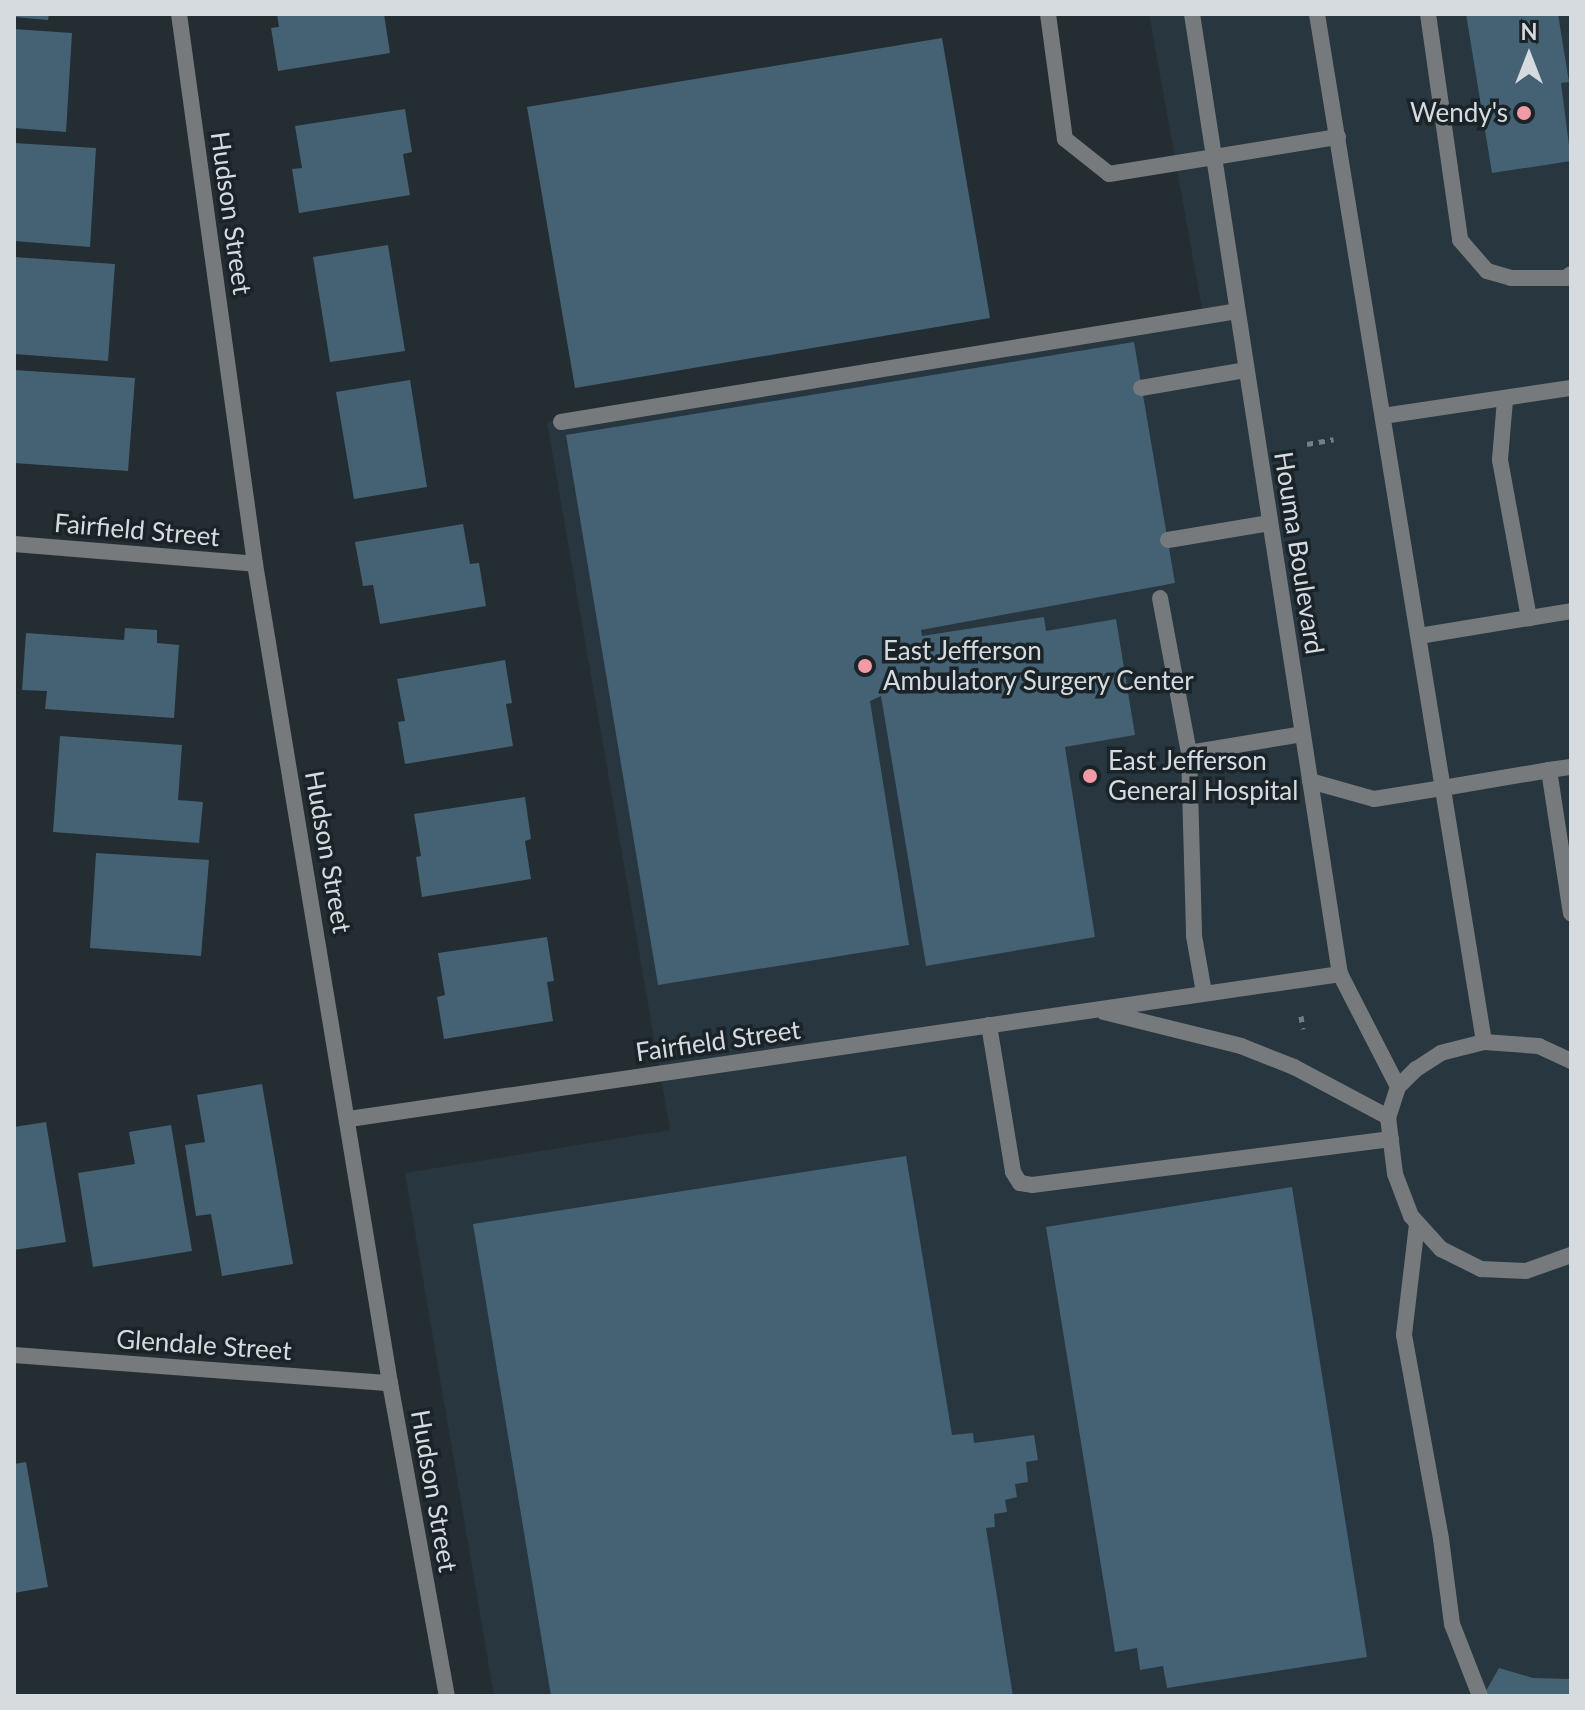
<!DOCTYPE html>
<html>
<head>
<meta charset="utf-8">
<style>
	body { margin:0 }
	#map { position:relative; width:1585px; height:1710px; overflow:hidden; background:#242d32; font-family:Lato,sans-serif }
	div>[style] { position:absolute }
	.built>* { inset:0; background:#27363f }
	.building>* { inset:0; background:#446273 }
	.path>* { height:5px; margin-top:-2.5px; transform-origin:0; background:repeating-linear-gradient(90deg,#777e82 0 6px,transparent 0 12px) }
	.lane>* { height:16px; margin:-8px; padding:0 8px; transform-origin:8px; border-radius:8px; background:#767a7d }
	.street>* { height:16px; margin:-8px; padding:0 8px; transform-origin:8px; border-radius:8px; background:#767a7d }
	.dots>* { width:22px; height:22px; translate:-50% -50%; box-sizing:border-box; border:4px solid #1a2328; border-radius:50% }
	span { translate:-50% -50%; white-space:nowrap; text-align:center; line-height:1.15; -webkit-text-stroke:7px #1a2328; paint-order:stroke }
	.poi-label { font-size:26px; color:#d5dbde }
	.right { translate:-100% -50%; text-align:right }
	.left { translate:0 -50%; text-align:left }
	.street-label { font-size:26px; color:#d5dbde }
	.frame { position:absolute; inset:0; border:16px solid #d5dbde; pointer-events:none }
	.north { position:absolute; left:1489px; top:16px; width:80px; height:80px; -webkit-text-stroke:6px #1a2328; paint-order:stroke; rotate:0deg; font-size:22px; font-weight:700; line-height:32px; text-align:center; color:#d5dbde }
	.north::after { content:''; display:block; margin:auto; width:28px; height:36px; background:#d5dbde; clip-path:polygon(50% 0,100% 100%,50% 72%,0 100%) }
</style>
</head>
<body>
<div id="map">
	<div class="built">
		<div style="clip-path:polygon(1149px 14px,1571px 14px,1571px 1696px,494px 1696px,405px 1173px,670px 1130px,547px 422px,1203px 314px)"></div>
	</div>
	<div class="building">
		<div style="clip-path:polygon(14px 14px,49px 14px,48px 20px,14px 17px)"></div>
		<div style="clip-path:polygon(277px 14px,384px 14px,390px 53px,278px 71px,271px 28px,279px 27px)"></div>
		<div style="clip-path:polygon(1466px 14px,1558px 14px,1569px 82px,1561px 83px,1571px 161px,1492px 173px)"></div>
		<div style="clip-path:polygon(14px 29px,72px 33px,66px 132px,14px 128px)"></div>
		<div style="clip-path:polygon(942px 38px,990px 318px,575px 388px,527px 107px)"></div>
		<div style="clip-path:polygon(405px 109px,412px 152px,403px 154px,410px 195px,299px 213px,292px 169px,302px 168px,295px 126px)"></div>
		<div style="clip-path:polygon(14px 143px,96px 148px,90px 247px,14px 241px)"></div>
		<div style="clip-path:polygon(388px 245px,405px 351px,330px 362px,313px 257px)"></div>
		<div style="clip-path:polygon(14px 257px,115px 264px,108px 361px,14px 354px)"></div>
		<div style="clip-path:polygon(1134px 342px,1175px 583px,921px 630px,922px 636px,1044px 617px,1046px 631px,1116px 619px,1135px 735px,1065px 747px,1095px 937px,926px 966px,881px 696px,870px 701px,909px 945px,658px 985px,566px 435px)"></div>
		<div style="clip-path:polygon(14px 370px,135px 378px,128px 471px,14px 463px)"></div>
		<div style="clip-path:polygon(410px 380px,427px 487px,354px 499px,336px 392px)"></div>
		<div style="clip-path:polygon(463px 524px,470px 564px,479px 563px,486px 606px,380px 624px,373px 585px,363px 586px,355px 542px)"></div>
		<div style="clip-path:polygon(125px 628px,157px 630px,157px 643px,179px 645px,174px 718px,45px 709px,47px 691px,22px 690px,26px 633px,124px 640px)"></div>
		<div style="clip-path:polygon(505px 660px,512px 703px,506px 704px,513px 746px,405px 764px,398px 722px,405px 721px,397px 679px)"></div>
		<div style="clip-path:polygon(60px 736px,182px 745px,178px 800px,203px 802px,199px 843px,53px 832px)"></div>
		<div style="clip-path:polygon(525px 797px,531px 839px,525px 841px,531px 879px,422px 897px,416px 857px,421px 856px,414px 814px)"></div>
		<div style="clip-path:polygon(96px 853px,209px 860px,201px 956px,90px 948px)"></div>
		<div style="clip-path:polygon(547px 937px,554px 981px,547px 982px,553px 1021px,444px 1039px,437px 997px,445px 995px,438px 953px)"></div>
		<div style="clip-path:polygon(262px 1084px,293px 1264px,222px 1276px,211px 1214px,196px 1216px,185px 1145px,205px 1142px,197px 1095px)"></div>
		<div style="clip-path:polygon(46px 1122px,66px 1242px,14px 1250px,14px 1127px)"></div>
		<div style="clip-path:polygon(171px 1125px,192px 1251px,93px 1267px,78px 1173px,135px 1164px,129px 1132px)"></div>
		<div style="clip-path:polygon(906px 1156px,952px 1435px,973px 1433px,974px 1443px,1034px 1435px,1038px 1460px,1026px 1462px,1028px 1482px,1015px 1484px,1017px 1497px,1005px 1500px,1007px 1512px,994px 1514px,995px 1527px,986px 1528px,1013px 1696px,551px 1696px,473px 1224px)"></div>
		<div style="clip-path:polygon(1292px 1187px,1367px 1657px,1167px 1688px,1163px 1666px,1140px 1670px,1137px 1648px,1115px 1652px,1046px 1227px)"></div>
		<div style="clip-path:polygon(26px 1462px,48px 1587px,14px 1593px,14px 1464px)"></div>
		<div style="clip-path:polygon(1499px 1668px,1533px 1678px,1571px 1679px,1571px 1696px,1483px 1696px)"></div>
	</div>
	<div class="path">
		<div style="left:1307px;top:444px;width:27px;rotate:-10deg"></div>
		<div style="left:1301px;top:1016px;width:13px;rotate:81deg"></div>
	</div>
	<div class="lane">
		<div style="left:1048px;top:14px;width:126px;rotate:82.3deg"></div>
		<div style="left:1065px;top:139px;width:56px;rotate:38.5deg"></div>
		<div style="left:1109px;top:174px;width:232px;rotate:-9.2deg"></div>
		<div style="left:1428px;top:14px;width:228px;rotate:81.9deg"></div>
		<div style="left:1460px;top:240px;width:41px;rotate:48.9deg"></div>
		<div style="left:1487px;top:271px;width:25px;rotate:16deg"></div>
		<div style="left:1511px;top:278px;width:55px"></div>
		<div style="left:1566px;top:278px;width:6px;rotate:-39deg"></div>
		<div style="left:1141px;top:388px;width:107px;rotate:-9.7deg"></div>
		<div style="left:1505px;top:400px;width:60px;rotate:94.8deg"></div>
		<div style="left:1500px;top:460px;width:161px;rotate:79.6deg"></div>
		<div style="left:1383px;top:416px;width:190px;rotate:-8.5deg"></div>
		<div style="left:561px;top:422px;width:685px;rotate:-9.32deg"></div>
		<div style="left:1168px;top:540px;width:103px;rotate:-9.5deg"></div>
		<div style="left:1160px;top:598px;width:158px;rotate:79.4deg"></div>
		<div style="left:1189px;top:753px;width:183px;rotate:88.4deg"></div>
		<div style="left:1194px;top:936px;width:58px;rotate:80deg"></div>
		<div style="left:1419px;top:636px;width:154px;rotate:-9.3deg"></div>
		<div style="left:1189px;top:753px;width:115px;rotate:-9.5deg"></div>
		<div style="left:1549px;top:770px;width:22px;rotate:-8deg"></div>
		<div style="left:1443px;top:788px;width:108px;rotate:-9.6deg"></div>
		<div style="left:1549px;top:770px;width:145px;rotate:81.3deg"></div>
		<div style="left:1417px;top:1224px;width:112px;rotate:96.7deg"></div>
		<div style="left:1404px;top:1335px;width:207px;rotate:79.7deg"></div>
		<div style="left:1441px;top:1539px;width:86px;rotate:82.6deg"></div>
		<div style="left:1452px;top:1624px;width:77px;rotate:68.7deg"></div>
	</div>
	<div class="street">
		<div style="left:179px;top:14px;width:555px;rotate:82.13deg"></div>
		<div style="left:255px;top:564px;width:830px;rotate:80.64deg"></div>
		<div style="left:390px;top:1383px;width:318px;rotate:79.7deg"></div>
		<div style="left:1192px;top:14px;width:971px;rotate:81.24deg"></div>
		<div style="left:1340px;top:974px;width:127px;rotate:62.8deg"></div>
		<div style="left:1317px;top:14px;width:1041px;rotate:80.77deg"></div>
		<div style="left:14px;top:544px;width:242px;rotate:4.7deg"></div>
		<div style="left:1310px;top:781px;width:66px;rotate:15.7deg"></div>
		<div style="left:1374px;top:799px;width:70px;rotate:-9.1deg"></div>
		<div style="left:1104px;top:1012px;width:141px;rotate:13.9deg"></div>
		<div style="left:1241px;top:1046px;width:57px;rotate:21.6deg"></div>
		<div style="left:1294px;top:1067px;width:106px;rotate:28deg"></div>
		<div style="left:989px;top:1025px;width:149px;rotate:80.7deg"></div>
		<div style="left:1013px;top:1172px;width:13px;rotate:58deg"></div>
		<div style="left:1020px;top:1183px;width:12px;rotate:9deg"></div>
		<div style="left:1032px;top:1185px;width:362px;rotate:-7.3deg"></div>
		<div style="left:1571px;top:1061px;width:35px;rotate:-155deg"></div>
		<div style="left:1539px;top:1046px;width:55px;rotate:-175.8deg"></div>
		<div style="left:1484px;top:1042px;width:44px;rotate:165.7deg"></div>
		<div style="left:1441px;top:1053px;width:30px;rotate:147deg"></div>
		<div style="left:1416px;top:1069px;width:25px;rotate:135deg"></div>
		<div style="left:1398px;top:1087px;width:32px;rotate:108deg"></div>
		<div style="left:1388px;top:1117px;width:57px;rotate:83deg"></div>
		<div style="left:1395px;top:1174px;width:45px;rotate:69.1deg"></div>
		<div style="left:1411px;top:1216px;width:45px;rotate:47.7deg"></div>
		<div style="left:1441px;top:1249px;width:45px;rotate:26.6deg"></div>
		<div style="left:1481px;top:1269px;width:45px;rotate:2.5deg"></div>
		<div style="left:1526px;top:1271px;width:48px;rotate:-19.6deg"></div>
		<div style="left:349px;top:1119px;width:1002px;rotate:-8.32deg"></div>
		<div style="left:14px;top:1355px;width:377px;rotate:4.3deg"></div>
	</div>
	<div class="dots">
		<div style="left:1524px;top:113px;background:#f39aa7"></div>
		<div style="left:865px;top:666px;background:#f39aa7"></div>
		<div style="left:1090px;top:776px;background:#f39aa7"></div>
	</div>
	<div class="poi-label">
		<span class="right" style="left:1508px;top:113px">Wendy's</span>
		<span class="left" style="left:883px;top:666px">East Jefferson<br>Ambulatory Surgery Center</span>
		<span class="left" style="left:1108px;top:776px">East Jefferson<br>General Hospital</span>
	</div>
	<div class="street-label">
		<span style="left:231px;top:213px;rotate:82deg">Hudson Street</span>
		<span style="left:137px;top:530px;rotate:5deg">Fairfield Street</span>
		<span style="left:1299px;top:553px;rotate:81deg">Houma Boulevard</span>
		<span style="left:328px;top:852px;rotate:80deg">Hudson Street</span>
		<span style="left:718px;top:1041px;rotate:-8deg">Fairfield Street</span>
		<span style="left:204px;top:1345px;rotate:4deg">Glendale Street</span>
		<span style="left:434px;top:1491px;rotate:80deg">Hudson Street</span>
	</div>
	<div class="frame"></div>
	<div class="north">N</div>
</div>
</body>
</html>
